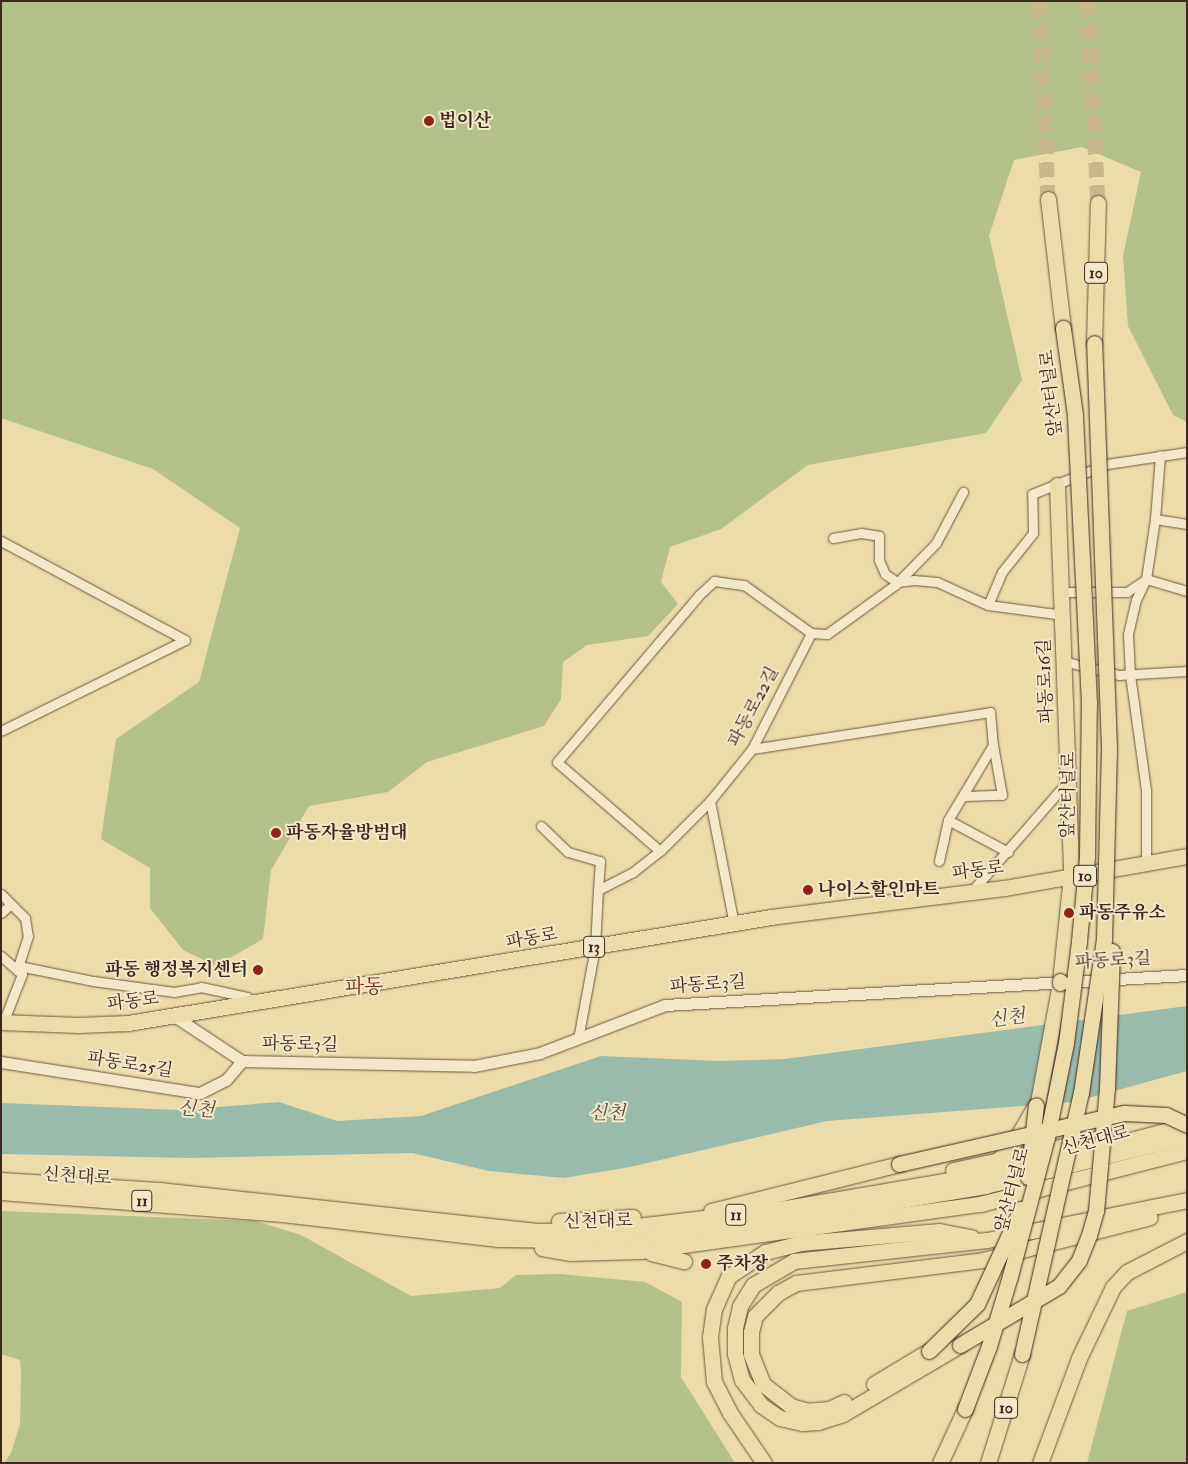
<!DOCTYPE html>
<html>
<head>
<meta charset="utf-8">
<style>
	body { margin:0 }
	#map { position:relative; width:1188px; height:1464px; overflow:hidden; background:#ecdca9; font-family:"IM FELL Double Pica","Noto Serif KR",serif }
	div>[style] { position:absolute }
	.green>* { inset:0; background:#b4c18a }
	.water>* { inset:0; background:#99bbab }
	.trunk-tunnel>* { height:15px; margin-top:-7.5px; transform-origin:0; background:repeating-linear-gradient(90deg,#c9b88d 0 15px,transparent 0 23px) }
	.roads { filter:drop-shadow(0 0 1px #6a5641) drop-shadow(0 0 1px #6a5641) }
	.minor>* { height:9px; margin:-4.5px; padding:0 4.5px; transform-origin:4.5px; border-radius:4.5px; background:#f3e8c7 }
	.tertiary>* { height:11px; margin:-5.5px; padding:0 5.5px; transform-origin:5.5px; border-radius:5.5px; background:#f3e8c7 }
	.primary>* { height:15px; margin:-7.5px; padding:0 7.5px; transform-origin:7.5px; border-radius:7.5px; background:#ecdca9 }
	.trunk>* { height:15px; margin:-7.5px; padding:0 7.5px; transform-origin:7.5px; border-radius:7.5px; background:#ecdca9 }
	.bridges { filter:drop-shadow(0 0 1px #3e291e) drop-shadow(0 0 1px #3e291e) }
	.trunk-bridge>* { height:15px; margin:-7.5px; padding:0 7.5px; transform-origin:7.5px; border-radius:7.5px; background:#ecdca9 }
	.dots>* { width:14px; height:14px; translate:-50% -50%; box-sizing:border-box; border:2px solid #f3e8c7; border-radius:50% }
	span { translate:-50% -50%; white-space:nowrap; text-align:center; line-height:1.15; -webkit-text-stroke:4px #f3e8c7; paint-order:stroke }
	.shield-label span { padding:1px 4px; background:#f3e8c7; border:1px solid; border-radius:4px; -webkit-text-stroke-width:0 }
	.shield-label { font-size:16px; color:#3e291e; font-weight:700 }
	.poi-label { font-size:18px; color:#3e291e; font-weight:700 }
	.left { translate:0 -50%; text-align:left }
	.right { translate:-100% -50%; text-align:right }
	.street-label { font-size:18px; color:#3e291e }
	.water-label { font-size:19px; color:#554e41; font-style:italic }
	.quarter-label { font-size:20px; color:#7a1f14 }
	.frame { position:absolute; inset:0; border:2px solid #3e291e; pointer-events:none }
</style>
</head>
<body>
<div id="map">
	<div class="green">
		<div style="clip-path:polygon(1px 1px,1187px 1px,1187px 422px,1173px 415px,1128px 326px,1123px 256px,1141px 172px,1082px 147px,1014px 160px,989px 236px,1022px 380px,986px 433px,808px 465px,721px 529px,670px 547px,661px 582px,678px 604px,648px 636px,587px 645px,563px 662px,561px 699px,544px 726px,427px 762px,388px 792px,309px 806px,271px 870px,263px 939px,216px 966px,183px 950px,150px 908px,150px 868px,101px 839px,116px 739px,199px 682px,240px 528px,153px 469px,1px 418px)"></div>
		<div style="clip-path:polygon(1px 1211px,256px 1221px,301px 1235px,411px 1296px,500px 1288px,516px 1275px,560px 1274px,645px 1282px,682px 1302px,681px 1377px,735px 1463px,4px 1463px,11px 1453px,20px 1424px,21px 1373px,20px 1360px,1px 1354px)"></div>
		<div style="clip-path:polygon(1187px 1292px,1187px 1463px,1087px 1463px,1127px 1311px)"></div>
	</div>
	<div class="water">
		<div style="clip-path:polygon(1187px 1006px,1187px 1071px,1074px 1102px,827px 1121px,630px 1167px,564px 1178px,489px 1171px,412px 1153px,189px 1158px,1px 1154px,1px 1103px,181px 1110px,279px 1102px,337px 1121px,421px 1116px,601px 1056px,719px 1061px,785px 1059px)"></div>
	</div>
	<div class="trunk-tunnel">
		<div style="left:1039px;top:1px;width:198px;rotate:87.4deg"></div>
		<div style="left:1088px;top:1px;width:202px;rotate:87.2deg"></div>
	</div>
	<div class="roads">
		<div class="minor">
			<div style="left:1155px;top:519px;width:32px;rotate:9deg"></div>
			<div style="left:833px;top:538px;width:28px;rotate:-10deg"></div>
			<div style="left:861px;top:533px;width:18px;rotate:9deg"></div>
			<div style="left:879px;top:536px;width:24px;rotate:90deg"></div>
			<div style="left:879px;top:560px;width:15px;rotate:67deg"></div>
			<div style="left:885px;top:574px;width:14px;rotate:34deg"></div>
			<div style="left:897px;top:582px;width:17px;rotate:-7deg"></div>
			<div style="left:914px;top:580px;width:23px;rotate:5deg"></div>
			<div style="left:937px;top:582px;width:56px;rotate:24.3deg"></div>
			<div style="left:988px;top:605px;width:76px;rotate:7.6deg"></div>
			<div style="left:1px;top:541px;width:209px;rotate:28.3deg"></div>
			<div style="left:185px;top:640px;width:205px;rotate:153.7deg"></div>
			<div style="left:1062px;top:598px;width:6px;rotate:-90deg"></div>
			<div style="left:1062px;top:592px;width:65px"></div>
			<div style="left:1127px;top:592px;width:23px;rotate:-34deg"></div>
			<div style="left:1146px;top:579px;width:43px;rotate:16.3deg"></div>
			<div style="left:988px;top:605px;width:36px;rotate:-67deg"></div>
			<div style="left:1002px;top:572px;width:50px;rotate:-51.5deg"></div>
			<div style="left:1033px;top:533px;width:39px;rotate:-91deg"></div>
			<div style="left:1032px;top:494px;width:81px;rotate:-21.8deg"></div>
			<div style="left:1107px;top:464px;width:81px;rotate:-8.5deg"></div>
			<div style="left:1063px;top:661px;width:58px;rotate:14deg"></div>
			<div style="left:1119px;top:675px;width:68px;rotate:-3.4deg"></div>
			<div style="left:752px;top:749px;width:241px;rotate:-8.8deg"></div>
			<div style="left:990px;top:712px;width:33px;rotate:85deg"></div>
			<div style="left:993px;top:745px;width:87px;rotate:121deg"></div>
			<div style="left:948px;top:820px;width:42px;rotate:102.4deg"></div>
			<div style="left:964px;top:796px;width:38px;rotate:-2deg"></div>
			<div style="left:1002px;top:795px;width:51px;rotate:-100.2deg"></div>
			<div style="left:710px;top:801px;width:125px;rotate:79deg"></div>
			<div style="left:948px;top:820px;width:68px;rotate:28.1deg"></div>
			<div style="left:541px;top:826px;width:37px;rotate:44deg"></div>
			<div style="left:568px;top:852px;width:33px;rotate:16deg"></div>
			<div style="left:600px;top:861px;width:29px;rotate:94deg"></div>
			<div style="left:660px;top:851px;width:136px;rotate:-139.2deg"></div>
			<div style="left:557px;top:762px;width:219px;rotate:-49.6deg"></div>
			<div style="left:699px;top:595px;width:21px;rotate:-43deg"></div>
			<div style="left:714px;top:581px;width:30px;rotate:8deg"></div>
			<div style="left:744px;top:585px;width:82px;rotate:35.6deg"></div>
			<div style="left:1146px;top:862px;width:72px;rotate:-90deg"></div>
			<div style="left:1146px;top:790px;width:116px;rotate:-97.9deg"></div>
			<div style="left:1130px;top:675px;width:41px;rotate:-92.8deg"></div>
			<div style="left:1128px;top:634px;width:35px;rotate:-77deg"></div>
			<div style="left:1136px;top:600px;width:23px;rotate:-65deg"></div>
			<div style="left:1146px;top:579px;width:61px;rotate:-81.5deg"></div>
			<div style="left:1155px;top:519px;width:64px;rotate:-85.5deg"></div>
			<div style="left:972px;top:891px;width:145px;rotate:-48.9deg"></div>
			<div style="left:1px;top:894px;width:34px;rotate:45deg"></div>
			<div style="left:25px;top:918px;width:18px;rotate:81deg"></div>
			<div style="left:28px;top:936px;width:36px;rotate:108deg"></div>
			<div style="left:1px;top:913px;width:13px;rotate:-42deg"></div>
			<div style="left:1px;top:956px;width:28px;rotate:41deg"></div>
			<div style="left:22px;top:974px;width:53px;rotate:111.2deg"></div>
			<div style="left:19px;top:966px;width:76px;rotate:11.5deg"></div>
			<div style="left:93px;top:981px;width:82px;rotate:7.7deg"></div>
			<div style="left:174px;top:992px;width:27px;rotate:-10deg"></div>
			<div style="left:201px;top:987px;width:47px;rotate:12.3deg"></div>
			<div style="left:247px;top:997px;width:7px;rotate:45deg"></div>
			<div style="left:578px;top:1039px;width:94px;rotate:-79.5deg"></div>
			<div style="left:595px;top:947px;width:57px;rotate:-87deg"></div>
			<div style="left:598px;top:890px;width:39px;rotate:-27deg"></div>
			<div style="left:633px;top:872px;width:34px;rotate:-38deg"></div>
			<div style="left:660px;top:851px;width:71px;rotate:-45deg"></div>
			<div style="left:710px;top:801px;width:67px;rotate:-51.1deg"></div>
			<div style="left:752px;top:749px;width:130px;rotate:-63deg"></div>
			<div style="left:811px;top:633px;width:16px;rotate:4deg"></div>
			<div style="left:827px;top:634px;width:84px;rotate:-35.8deg"></div>
			<div style="left:895px;top:585px;width:59px;rotate:-45.7deg"></div>
			<div style="left:936px;top:543px;width:58px;rotate:-62.1deg"></div>
		</div>
		<div class="tertiary">
			<div style="left:174px;top:1016px;width:82px;rotate:33.5deg"></div>
			<div style="left:242px;top:1061px;width:232px;rotate:1.2deg"></div>
			<div style="left:474px;top:1066px;width:67px;rotate:-11.1deg"></div>
			<div style="left:540px;top:1053px;width:134px;rotate:-21deg"></div>
			<div style="left:665px;top:1005px;width:523px;rotate:-3.29deg"></div>
			<div style="left:1px;top:1062px;width:201px;rotate:8.9deg"></div>
			<div style="left:200px;top:1093px;width:29px;rotate:-27deg"></div>
			<div style="left:226px;top:1080px;width:25px;rotate:-50deg"></div>
		</div>
		<div class="primary">
			<div style="left:1057px;top:485px;width:391px;rotate:87.9deg"></div>
			<div style="left:1px;top:1022px;width:77px;rotate:2.2deg"></div>
			<div style="left:78px;top:1025px;width:50px;rotate:-2.3deg"></div>
			<div style="left:128px;top:1023px;width:652px;rotate:-9.36deg"></div>
			<div style="left:771px;top:917px;width:235px;rotate:-7.1deg"></div>
			<div style="left:1004px;top:888px;width:186px;rotate:-9.9deg"></div>
		</div>
		<div class="trunk">
			<div style="left:1048px;top:199px;width:130px;rotate:83.4deg"></div>
			<div style="left:1094px;top:343px;width:140px;rotate:-88.4deg"></div>
			<div style="left:1060px;top:981px;width:106px;rotate:-84deg"></div>
			<div style="left:1035px;top:1118px;width:137px;rotate:-79.5deg"></div>
			<div style="left:997px;top:1161px;width:21px;rotate:-45deg"></div>
			<div style="left:1012px;top:1146px;width:46px;rotate:-60.1deg"></div>
			<div style="left:953px;top:1170px;width:151px;rotate:-12.2deg"></div>
			<div style="left:1px;top:1180px;width:158px;rotate:3.6deg"></div>
			<div style="left:159px;top:1190px;width:378px;rotate:6.2deg"></div>
			<div style="left:535px;top:1231px;width:68px;rotate:-0.8deg"></div>
			<div style="left:603px;top:1230px;width:178px;rotate:-6.8deg"></div>
			<div style="left:780px;top:1209px;width:207px;rotate:-9.7deg"></div>
			<div style="left:984px;top:1174px;width:88px;rotate:-11.8deg"></div>
			<div style="left:1070px;top:1156px;width:121px;rotate:-14.8deg"></div>
			<div style="left:1px;top:1192px;width:282px;rotate:4.5deg"></div>
			<div style="left:282px;top:1214px;width:216px;rotate:6.6deg"></div>
			<div style="left:497px;top:1239px;width:136px;rotate:0.8deg"></div>
			<div style="left:633px;top:1241px;width:88px;rotate:-7.2deg"></div>
			<div style="left:720px;top:1230px;width:269px;rotate:-9.4deg"></div>
			<div style="left:985px;top:1186px;width:208px;rotate:-13.9deg"></div>
			<div style="left:711px;top:1211px;width:194px;rotate:-14deg"></div>
			<div style="left:559px;top:1221px;width:74px;rotate:-3.1deg"></div>
			<div style="left:542px;top:1248px;width:28px;rotate:10deg"></div>
			<div style="left:570px;top:1253px;width:70px;rotate:-1.6deg"></div>
			<div style="left:640px;top:1251px;width:343px;rotate:-7.9deg"></div>
			<div style="left:980px;top:1204px;width:214px;rotate:-14.4deg"></div>
			<div style="left:651px;top:1253px;width:34px;rotate:14deg"></div>
			<div style="left:960px;top:1345px;width:136px;rotate:149.5deg"></div>
			<div style="left:843px;top:1414px;width:25px;rotate:162deg"></div>
			<div style="left:819px;top:1422px;width:17px;rotate:177deg"></div>
			<div style="left:802px;top:1423px;width:23px;rotate:-167deg"></div>
			<div style="left:780px;top:1418px;width:23px;rotate:-146deg"></div>
			<div style="left:761px;top:1405px;width:31px;rotate:-127deg"></div>
			<div style="left:742px;top:1380px;width:27px;rotate:-105deg"></div>
			<div style="left:735px;top:1354px;width:26px;rotate:-90deg"></div>
			<div style="left:735px;top:1328px;width:23px;rotate:-77deg"></div>
			<div style="left:740px;top:1306px;width:25px;rotate:-58deg"></div>
			<div style="left:753px;top:1285px;width:48px;rotate:-30.3deg"></div>
			<div style="left:794px;top:1261px;width:194px;rotate:-6.2deg"></div>
			<div style="left:987px;top:1240px;width:204px;rotate:-11.3deg"></div>
			<div style="left:874px;top:1384px;width:64px;rotate:-31deg"></div>
			<div style="left:844px;top:1402px;width:17px;rotate:155deg"></div>
			<div style="left:829px;top:1409px;width:21px;rotate:175deg"></div>
			<div style="left:808px;top:1411px;width:18px;rotate:-164deg"></div>
			<div style="left:791px;top:1406px;width:36px;rotate:-142deg"></div>
			<div style="left:763px;top:1384px;width:32px;rotate:-112deg"></div>
			<div style="left:751px;top:1354px;width:22px;rotate:-90deg"></div>
			<div style="left:751px;top:1332px;width:16px;rotate:-76deg"></div>
			<div style="left:755px;top:1316px;width:33px;rotate:-45deg"></div>
			<div style="left:778px;top:1293px;width:21px;rotate:-29deg"></div>
			<div style="left:796px;top:1283px;width:188px;rotate:-7deg"></div>
			<div style="left:983px;top:1260px;width:172px;rotate:-14.4deg"></div>
			<div style="left:764px;top:1463px;width:60px;rotate:-124.2deg"></div>
			<div style="left:730px;top:1413px;width:35px;rotate:-117deg"></div>
			<div style="left:714px;top:1382px;width:45px;rotate:-95.1deg"></div>
			<div style="left:710px;top:1337px;width:28px;rotate:-82deg"></div>
			<div style="left:714px;top:1309px;width:36px;rotate:-66deg"></div>
			<div style="left:729px;top:1276px;width:43px;rotate:-33.7deg"></div>
			<div style="left:765px;top:1252px;width:36px;rotate:-14deg"></div>
			<div style="left:800px;top:1243px;width:140px;rotate:-4.9deg"></div>
			<div style="left:939px;top:1231px;width:33px;rotate:11deg"></div>
			<div style="left:940px;top:1463px;width:60px;rotate:-65.2deg"></div>
			<div style="left:988px;top:1463px;width:114px;rotate:-72.7deg"></div>
			<div style="left:1040px;top:1463px;width:112px;rotate:-69.6deg"></div>
			<div style="left:1079px;top:1358px;width:79px;rotate:-64.4deg"></div>
			<div style="left:1113px;top:1287px;width:21px;rotate:-47deg"></div>
			<div style="left:1127px;top:1272px;width:68px;rotate:-27.3deg"></div>
		</div>
	</div>
	<div class="bridges">
		<div class="trunk-bridge">
			<div style="left:1060px;top:983px;width:2px;rotate:-90deg"></div>
			<div style="left:899px;top:1164px;width:231px;rotate:-12.8deg"></div>
			<div style="left:1124px;top:1113px;width:42px;rotate:2.7deg"></div>
			<div style="left:1166px;top:1115px;width:23px;rotate:25deg"></div>
			<div style="left:1028px;top:1177px;width:72px;rotate:-83.7deg"></div>
			<div style="left:960px;top:1345px;width:115px;rotate:-30.8deg"></div>
			<div style="left:1059px;top:1286px;width:33px;rotate:-52deg"></div>
			<div style="left:1079px;top:1260px;width:27px;rotate:-68deg"></div>
			<div style="left:1089px;top:1235px;width:25px;rotate:-74deg"></div>
			<div style="left:1096px;top:1211px;width:123px;rotate:-84.9deg"></div>
			<div style="left:1107px;top:1088px;width:137px;rotate:-87.9deg"></div>
			<div style="left:929px;top:1351px;width:67px;rotate:-44.4deg"></div>
			<div style="left:977px;top:1304px;width:105px;rotate:-65.1deg"></div>
			<div style="left:1022px;top:1354px;width:268px;rotate:-77.3deg"></div>
			<div style="left:1081px;top:1093px;width:155px;rotate:-81.5deg"></div>
			<div style="left:1104px;top:940px;width:192px;rotate:-88.5deg"></div>
			<div style="left:1109px;top:748px;width:405px;rotate:-92.1deg"></div>
			<div style="left:965px;top:1409px;width:67px;rotate:-69.1deg"></div>
			<div style="left:989px;top:1346px;width:73px;rotate:-73.3deg"></div>
			<div style="left:1010px;top:1276px;width:144px;rotate:-75.1deg"></div>
			<div style="left:1047px;top:1137px;width:96px;rotate:-78.6deg"></div>
			<div style="left:1066px;top:1043px;width:103px;rotate:-82.7deg"></div>
			<div style="left:1079px;top:941px;width:85px;rotate:-84.6deg"></div>
			<div style="left:1087px;top:856px;width:153px;rotate:-89.3deg"></div>
			<div style="left:1089px;top:703px;width:288px;rotate:-92.8deg"></div>
			<div style="left:1075px;top:415px;width:88px;rotate:-97.9deg"></div>
		</div>
	</div>
	<div class="dots">
		<div style="left:429px;top:121px;background:#8f2418"></div>
		<div style="left:276px;top:833px;background:#8f2418"></div>
		<div style="left:808px;top:890px;background:#8f2418"></div>
		<div style="left:1069px;top:913px;background:#8f2418"></div>
		<div style="left:258px;top:970px;background:#8f2418"></div>
		<div style="left:706px;top:1264px;background:#8f2418"></div>
	</div>
	<div class="shield-label">
		<span style="left:1096px;top:273px">10</span>
		<span style="left:1085px;top:876px">10</span>
		<span style="left:594px;top:947px">13</span>
		<span style="left:142px;top:1201px">11</span>
		<span style="left:736px;top:1215px">11</span>
		<span style="left:1006px;top:1408px">10</span>
	</div>
	<div class="poi-label">
		<span class="left" style="left:439px;top:121px">법이산</span>
		<span class="left" style="left:286px;top:833px">파동자율방범대</span>
		<span class="left" style="left:818px;top:890px">나이스할인마트</span>
		<span class="left" style="left:1079px;top:913px">파동주유소</span>
		<span class="right" style="left:248px;top:970px">파동 행정복지센터</span>
		<span class="left" style="left:716px;top:1264px">주차장</span>
	</div>
	<div class="street-label">
		<span style="left:1052px;top:393px;rotate:-96deg">앞산터널로</span>
		<span style="left:1046px;top:681px;rotate:-92deg">파동로16길</span>
		<span style="left:754px;top:707px;rotate:-62deg">파동로22길</span>
		<span style="left:1069px;top:795px;rotate:-89deg">앞산터널로</span>
		<span style="left:978px;top:871px;rotate:-7deg">파동로</span>
		<span style="left:532px;top:939px;rotate:-10deg">파동로</span>
		<span style="left:1113px;top:961px;rotate:-3deg">파동로3길</span>
		<span style="left:708px;top:985px;rotate:-4deg">파동로3길</span>
		<span style="left:133px;top:1002px;rotate:-7deg">파동로</span>
		<span style="left:300px;top:1045px;rotate:1deg">파동로3길</span>
		<span style="left:130px;top:1065px;rotate:9deg">파동로25길</span>
		<span style="left:1096px;top:1141px;rotate:-15deg">신천대로</span>
		<span style="left:77px;top:1177px;rotate:4deg">신천대로</span>
		<span style="left:1013px;top:1190px;rotate:-75deg">앞산터널로</span>
		<span style="left:598px;top:1222px;rotate:-1deg">신천대로</span>
	</div>
	<div class="water-label">
		<span style="left:1007px;top:1019px;rotate:-8deg">신천</span>
		<span style="left:196px;top:1110px;rotate:4deg">신천</span>
		<span style="left:607px;top:1114px">신천</span>
	</div>
	<div class="quarter-label">
		<span style="left:364px;top:986px">파동</span>
	</div>
	<div class="frame"></div>
</div>
</body>
</html>
